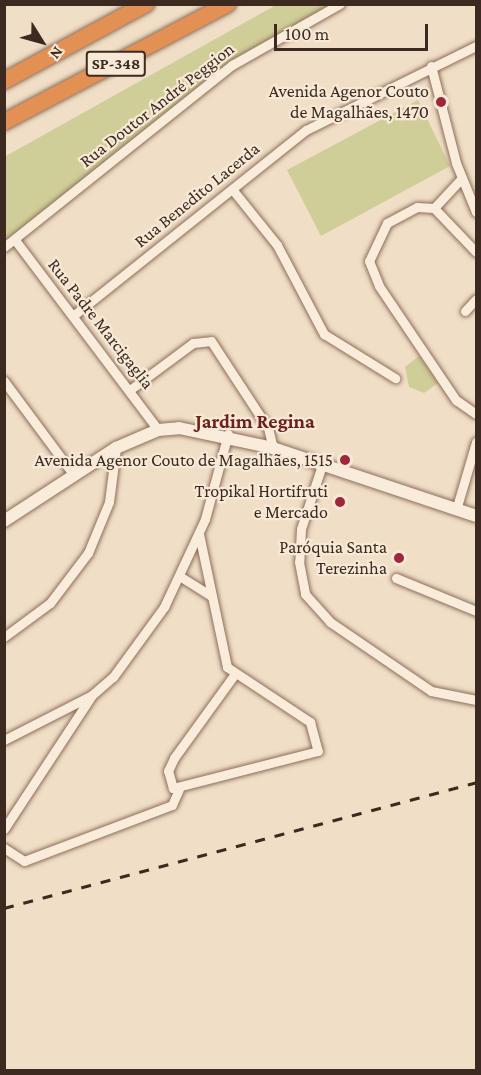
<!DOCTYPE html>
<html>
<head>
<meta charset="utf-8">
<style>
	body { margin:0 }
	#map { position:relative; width:481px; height:1075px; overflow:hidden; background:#f0dec6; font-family:"Crimson Pro",serif }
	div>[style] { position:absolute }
	.green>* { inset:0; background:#cfce99 }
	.roads { filter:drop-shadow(0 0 2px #8d6e5a) drop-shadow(0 0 2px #8d6e5a) }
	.street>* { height:9px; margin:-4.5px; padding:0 4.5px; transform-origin:4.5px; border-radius:4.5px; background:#faecda }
	.secondary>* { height:12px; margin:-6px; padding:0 6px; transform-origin:6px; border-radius:6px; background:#faecda }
	.highway>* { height:16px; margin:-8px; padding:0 8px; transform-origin:8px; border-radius:8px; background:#e29054 }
	.rail>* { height:3px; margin-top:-1.5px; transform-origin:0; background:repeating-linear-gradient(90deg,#3c291f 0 10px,transparent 0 20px) }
	.dots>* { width:16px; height:16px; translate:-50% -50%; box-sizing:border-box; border:3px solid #f7e9d6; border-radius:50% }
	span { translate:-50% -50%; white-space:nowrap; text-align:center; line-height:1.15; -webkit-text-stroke:4.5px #f7e9d6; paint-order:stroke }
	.shield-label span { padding:2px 4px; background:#f7e9d6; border:2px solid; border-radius:4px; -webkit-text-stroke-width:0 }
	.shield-label { font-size:16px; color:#3c291f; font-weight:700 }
	.poi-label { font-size:18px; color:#3c291f }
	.right { translate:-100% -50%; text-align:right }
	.street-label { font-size:18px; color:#3c291f }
	.neighbourhood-label { font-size:20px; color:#6b221c; font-weight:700 }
	.frame { position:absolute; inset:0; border:6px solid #3c291f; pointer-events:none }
	.north { position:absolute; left:12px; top:12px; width:60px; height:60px; -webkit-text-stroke:4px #f7e9d6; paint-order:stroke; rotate:127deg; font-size:16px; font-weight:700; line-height:24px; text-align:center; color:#3c291f }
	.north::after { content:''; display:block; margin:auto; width:21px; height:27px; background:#3c291f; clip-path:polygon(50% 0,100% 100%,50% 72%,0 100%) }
	.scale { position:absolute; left:274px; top:24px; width:154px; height:27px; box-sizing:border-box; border:3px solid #3c291f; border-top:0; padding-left:8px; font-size:18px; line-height:21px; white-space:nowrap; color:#3c291f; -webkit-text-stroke:4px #f7e9d6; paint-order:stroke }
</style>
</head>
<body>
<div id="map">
	<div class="green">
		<div style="clip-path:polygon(276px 5px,332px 5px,228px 63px,5px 241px,4px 157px)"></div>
		<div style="clip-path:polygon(418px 100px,450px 166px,321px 236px,287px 170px)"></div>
		<div style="clip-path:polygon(419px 356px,438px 383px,424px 393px,409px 387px,405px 367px)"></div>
	</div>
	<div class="roads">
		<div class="street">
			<div style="left:431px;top:66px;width:100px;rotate:75.5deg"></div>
			<div style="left:456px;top:163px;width:53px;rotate:67.8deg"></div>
			<div style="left:232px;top:189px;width:72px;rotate:51.2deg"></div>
			<div style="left:277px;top:245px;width:101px;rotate:62.2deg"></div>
			<div style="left:324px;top:334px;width:84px;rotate:31.8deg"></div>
			<div style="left:434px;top:208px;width:41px;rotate:-47deg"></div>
			<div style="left:15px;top:240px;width:238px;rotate:53deg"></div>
			<div style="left:4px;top:247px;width:292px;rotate:-38.6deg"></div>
			<div style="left:232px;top:65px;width:124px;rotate:-29.5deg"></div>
			<div style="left:476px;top:252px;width:61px;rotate:-133.7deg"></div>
			<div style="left:434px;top:208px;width:17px;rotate:-177deg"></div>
			<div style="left:417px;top:207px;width:34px;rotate:152deg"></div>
			<div style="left:387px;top:223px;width:42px;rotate:115.3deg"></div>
			<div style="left:369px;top:261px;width:27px;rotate:68deg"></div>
			<div style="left:379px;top:286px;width:138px;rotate:56deg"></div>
			<div style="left:456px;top:400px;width:24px;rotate:35deg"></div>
			<div style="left:465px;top:311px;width:16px;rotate:-47deg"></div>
			<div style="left:74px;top:315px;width:297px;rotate:-38.6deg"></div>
			<div style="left:306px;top:130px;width:190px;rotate:-26.3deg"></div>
			<div style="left:4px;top:381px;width:116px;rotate:53.4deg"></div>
			<div style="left:131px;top:389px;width:77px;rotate:-36.6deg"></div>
			<div style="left:193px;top:343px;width:18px;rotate:-6deg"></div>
			<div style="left:211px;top:341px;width:104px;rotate:56.8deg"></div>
			<div style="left:268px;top:428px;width:21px;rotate:76deg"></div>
			<div style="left:322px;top:465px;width:67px;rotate:108.2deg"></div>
			<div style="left:301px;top:529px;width:33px;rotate:93deg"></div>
			<div style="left:299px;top:562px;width:33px;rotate:79deg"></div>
			<div style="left:305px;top:594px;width:38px;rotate:48deg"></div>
			<div style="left:330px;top:622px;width:122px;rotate:34.3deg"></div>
			<div style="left:431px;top:691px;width:46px;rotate:11.3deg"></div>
			<div style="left:456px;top:510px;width:71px;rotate:-73.6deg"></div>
			<div style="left:199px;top:534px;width:136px;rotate:78.1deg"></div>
			<div style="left:227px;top:667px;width:100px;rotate:33.5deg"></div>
			<div style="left:310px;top:722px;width:30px;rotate:75deg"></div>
			<div style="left:318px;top:751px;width:150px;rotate:165.7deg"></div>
			<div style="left:173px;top:788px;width:18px;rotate:-106deg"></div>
			<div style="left:168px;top:771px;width:14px;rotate:-65deg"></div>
			<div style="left:174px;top:758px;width:102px;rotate:-54.1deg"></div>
			<div style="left:181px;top:577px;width:36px;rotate:32deg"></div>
			<div style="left:396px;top:578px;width:87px;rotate:22.4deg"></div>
			<div style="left:4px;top:637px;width:57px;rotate:-36.5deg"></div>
			<div style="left:50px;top:603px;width:63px;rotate:-52.8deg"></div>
			<div style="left:88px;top:553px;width:55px;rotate:-67.6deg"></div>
			<div style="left:109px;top:502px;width:54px;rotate:-82.6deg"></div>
			<div style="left:4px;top:740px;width:99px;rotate:-27.1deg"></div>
			<div style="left:92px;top:695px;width:28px;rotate:-41deg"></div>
			<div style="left:113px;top:677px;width:87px;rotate:-53.9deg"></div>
			<div style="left:164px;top:607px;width:97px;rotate:-65deg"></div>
			<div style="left:205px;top:519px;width:88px;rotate:-74.9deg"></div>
			<div style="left:4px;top:829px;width:160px;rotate:-56.7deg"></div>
			<div style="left:4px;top:848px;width:24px;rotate:33deg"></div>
			<div style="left:24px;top:861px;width:158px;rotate:-20.7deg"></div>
			<div style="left:172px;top:805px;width:17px;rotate:-66deg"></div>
		</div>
		<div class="secondary">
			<div style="left:4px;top:521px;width:134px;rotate:-33.1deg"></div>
			<div style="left:116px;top:448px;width:46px;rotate:-23.2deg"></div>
			<div style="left:158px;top:430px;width:21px;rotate:-5deg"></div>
			<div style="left:179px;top:428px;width:96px;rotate:12deg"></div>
			<div style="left:273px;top:448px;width:214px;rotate:18.5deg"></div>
		</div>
		<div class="highway">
			<div style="left:4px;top:81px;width:162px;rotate:-28.5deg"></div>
			<div style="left:4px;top:122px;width:253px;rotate:-27.8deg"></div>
		</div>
	</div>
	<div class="rail">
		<div style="left:4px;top:908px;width:489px;rotate:-14.9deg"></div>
	</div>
	<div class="dots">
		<div style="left:441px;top:102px;background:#9e2839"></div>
		<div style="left:345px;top:460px;background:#9e2839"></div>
		<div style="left:340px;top:502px;background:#9e2839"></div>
		<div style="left:399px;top:558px;background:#9e2839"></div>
	</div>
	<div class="shield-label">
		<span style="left:116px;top:64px">SP-348</span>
	</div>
	<div class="poi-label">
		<span class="right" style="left:429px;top:102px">Avenida Agenor Couto<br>de Magalhães, 1470</span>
		<span class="right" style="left:333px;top:460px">Avenida Agenor Couto de Magalhães, 1515</span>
		<span class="right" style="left:328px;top:502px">Tropikal Hortifruti<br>e Mercado</span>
		<span class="right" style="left:387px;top:558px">Paróquia Santa<br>Terezinha</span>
	</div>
	<div class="street-label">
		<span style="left:157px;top:105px;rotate:-38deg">Rua Doutor André Peggion</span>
		<span style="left:197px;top:195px;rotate:-39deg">Rua Benedito Lacerda</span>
		<span style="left:101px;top:324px;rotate:52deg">Rua Padre Marcigaglia</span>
	</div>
	<div class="neighbourhood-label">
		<span style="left:255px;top:421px">Jardim Regina</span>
	</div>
	<div class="frame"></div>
	<div class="north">N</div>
	<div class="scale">100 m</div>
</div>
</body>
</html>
